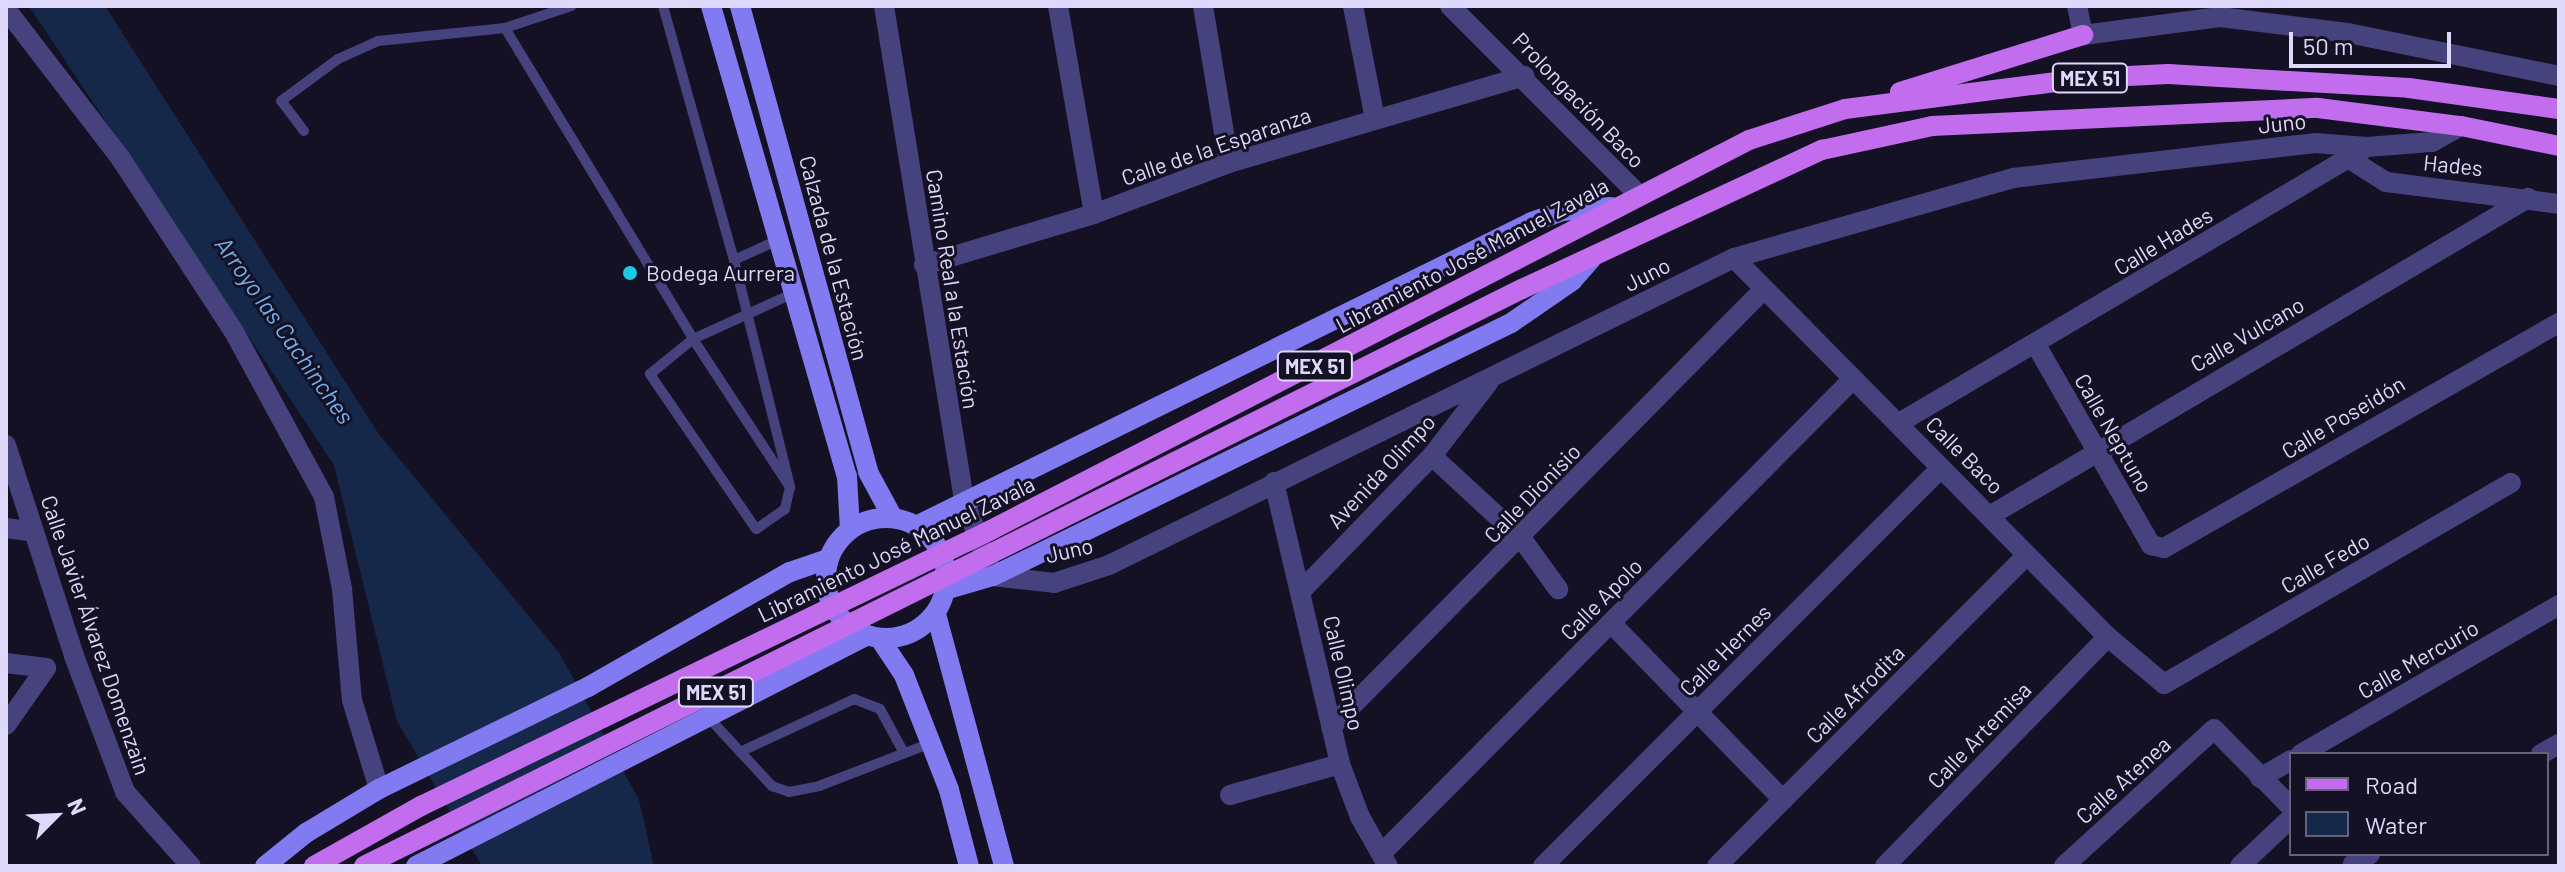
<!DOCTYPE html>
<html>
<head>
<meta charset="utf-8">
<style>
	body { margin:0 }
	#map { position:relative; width:2565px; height:872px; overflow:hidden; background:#151124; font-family:Barlow,sans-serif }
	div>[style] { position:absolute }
	.water>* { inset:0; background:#162849 }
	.service>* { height:10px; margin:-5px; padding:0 5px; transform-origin:5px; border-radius:5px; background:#46427d }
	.minor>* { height:20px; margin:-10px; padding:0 10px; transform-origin:10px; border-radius:10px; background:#46427d }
	.secondary>* { height:20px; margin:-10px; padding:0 10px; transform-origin:10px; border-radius:10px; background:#827af0 }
	.secondary>.ring { margin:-10px; padding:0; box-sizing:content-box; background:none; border:20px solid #827af0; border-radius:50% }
	.primary>* { height:20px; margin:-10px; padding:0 10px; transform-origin:10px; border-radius:10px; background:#c26cee }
	.dots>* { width:22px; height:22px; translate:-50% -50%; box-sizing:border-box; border:4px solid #151124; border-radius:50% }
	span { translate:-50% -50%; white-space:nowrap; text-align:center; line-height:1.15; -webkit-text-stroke:6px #151124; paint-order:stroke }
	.shield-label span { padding:2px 6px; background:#151124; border:2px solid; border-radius:6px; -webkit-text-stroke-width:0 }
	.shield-label { font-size:20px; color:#ded8fb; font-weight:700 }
	.street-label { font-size:22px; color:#ded8fb }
	.poi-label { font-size:22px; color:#ded8fb }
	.left { translate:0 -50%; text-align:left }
	.water-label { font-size:24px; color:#72b0ef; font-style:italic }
	.frame { position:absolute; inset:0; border:8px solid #ded8fb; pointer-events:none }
	.legend { position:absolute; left:2289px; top:752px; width:260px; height:104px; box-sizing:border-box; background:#151124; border:2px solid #65617a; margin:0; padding:10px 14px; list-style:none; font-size:24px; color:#ded8fb }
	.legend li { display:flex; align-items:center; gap:16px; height:40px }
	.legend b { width:40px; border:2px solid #65617a }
	.north { position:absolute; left:16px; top:776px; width:80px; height:80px; -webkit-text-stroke:6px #151124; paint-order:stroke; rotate:66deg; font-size:22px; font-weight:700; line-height:32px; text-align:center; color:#ded8fb }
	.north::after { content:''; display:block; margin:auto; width:28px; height:36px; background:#ded8fb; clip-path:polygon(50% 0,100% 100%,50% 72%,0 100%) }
	.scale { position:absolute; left:2289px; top:32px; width:162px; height:36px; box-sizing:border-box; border:4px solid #ded8fb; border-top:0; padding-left:10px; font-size:24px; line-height:28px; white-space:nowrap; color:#ded8fb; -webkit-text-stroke:6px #151124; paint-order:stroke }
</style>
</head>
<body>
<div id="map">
	<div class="water">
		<div style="clip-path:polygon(29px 6px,105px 6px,378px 433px,560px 654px,639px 800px,654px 866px,482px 866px,397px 721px,334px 465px)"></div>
	</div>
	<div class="service">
		<div style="left:663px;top:6px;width:264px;rotate:74.4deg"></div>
		<div style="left:734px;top:260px;width:234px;rotate:76.1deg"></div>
		<div style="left:505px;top:28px;width:363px;rotate:58.8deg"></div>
		<div style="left:693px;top:339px;width:111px;rotate:-24.5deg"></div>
		<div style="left:304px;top:131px;width:38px;rotate:-127deg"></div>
		<div style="left:281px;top:101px;width:71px;rotate:-36.4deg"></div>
		<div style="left:338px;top:59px;width:44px;rotate:-24.2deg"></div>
		<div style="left:378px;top:41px;width:128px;rotate:-5.8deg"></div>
		<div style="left:505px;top:28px;width:70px;rotate:-18.4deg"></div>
		<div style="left:734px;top:260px;width:48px;rotate:-24.4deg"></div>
		<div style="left:693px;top:339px;width:177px;rotate:56.8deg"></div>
		<div style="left:790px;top:487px;width:23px;rotate:103deg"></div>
		<div style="left:785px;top:509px;width:35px;rotate:145deg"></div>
		<div style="left:756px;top:529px;width:188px;rotate:-124.4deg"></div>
		<div style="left:650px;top:374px;width:55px;rotate:-39.1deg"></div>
		<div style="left:709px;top:718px;width:93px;rotate:47.2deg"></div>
		<div style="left:772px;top:786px;width:18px;rotate:19deg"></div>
		<div style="left:789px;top:792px;width:31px;rotate:-11deg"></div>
		<div style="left:819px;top:786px;width:120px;rotate:-21deg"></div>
		<div style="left:740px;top:752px;width:126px;rotate:-24.9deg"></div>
		<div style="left:854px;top:699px;width:28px;rotate:21deg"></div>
		<div style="left:880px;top:709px;width:50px;rotate:61.4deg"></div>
	</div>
	<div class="minor">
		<div style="left:884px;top:6px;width:500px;rotate:80.8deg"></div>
		<div style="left:964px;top:500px;width:81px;rotate:69.1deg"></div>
		<div style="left:993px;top:576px;width:61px;rotate:6.5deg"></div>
		<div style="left:1054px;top:583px;width:58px;rotate:-18.1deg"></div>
		<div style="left:1109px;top:565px;width:696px;rotate:-26.16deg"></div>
		<div style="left:1734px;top:258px;width:290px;rotate:-16deg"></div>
		<div style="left:2013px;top:178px;width:304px;rotate:-6.6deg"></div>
		<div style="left:2315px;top:143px;width:52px;rotate:4.4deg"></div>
		<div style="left:1058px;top:6px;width:211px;rotate:80.2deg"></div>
		<div style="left:1203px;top:6px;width:159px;rotate:80.6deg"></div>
		<div style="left:1353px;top:6px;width:115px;rotate:79deg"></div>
		<div style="left:1450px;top:6px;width:266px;rotate:45deg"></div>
		<div style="left:2077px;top:6px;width:30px;rotate:78deg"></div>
		<div style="left:2083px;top:35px;width:138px;rotate:-7.5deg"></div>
		<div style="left:2220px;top:17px;width:129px;rotate:7.1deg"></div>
		<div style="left:2348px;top:33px;width:215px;rotate:11.5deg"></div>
		<div style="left:6px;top:9px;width:189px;rotate:52.5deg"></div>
		<div style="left:121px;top:159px;width:204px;rotate:56.8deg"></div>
		<div style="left:233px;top:330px;width:190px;rotate:61.4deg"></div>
		<div style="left:324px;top:497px;width:94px;rotate:78.9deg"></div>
		<div style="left:342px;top:589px;width:111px;rotate:84.9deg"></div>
		<div style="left:352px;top:700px;width:93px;rotate:73.1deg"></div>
		<div style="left:2348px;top:158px;width:45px;rotate:32.3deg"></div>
		<div style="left:2386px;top:182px;width:174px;rotate:7.2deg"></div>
		<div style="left:1734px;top:258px;width:532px;rotate:45.38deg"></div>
		<div style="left:2108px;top:637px;width:73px;rotate:40deg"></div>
		<div style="left:2164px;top:684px;width:401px;rotate:-30.1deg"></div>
		<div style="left:924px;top:265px;width:177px;rotate:-16.7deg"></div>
		<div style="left:1094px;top:214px;width:144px;rotate:-20.7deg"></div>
		<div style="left:1229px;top:163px;width:308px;rotate:-16.4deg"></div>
		<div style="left:2036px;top:345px;width:231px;rotate:60.1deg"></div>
		<div style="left:2151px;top:545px;width:13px;rotate:13deg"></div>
		<div style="left:2164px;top:548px;width:455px;rotate:-29.7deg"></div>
		<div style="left:1899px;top:423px;width:543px;rotate:-30.53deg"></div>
		<div style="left:2367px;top:147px;width:65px;rotate:-4.4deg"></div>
		<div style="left:2432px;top:142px;width:33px;rotate:-29deg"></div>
		<div style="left:6px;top:445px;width:222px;rotate:72.1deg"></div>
		<div style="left:74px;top:656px;width:145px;rotate:69.4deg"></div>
		<div style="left:125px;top:792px;width:99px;rotate:48.3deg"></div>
		<div style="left:1432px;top:456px;width:122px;rotate:42.7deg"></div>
		<div style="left:1522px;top:539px;width:62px;rotate:54.2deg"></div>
		<div style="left:1274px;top:482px;width:290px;rotate:76.8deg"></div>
		<div style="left:1340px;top:764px;width:57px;rotate:69.3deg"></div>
		<div style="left:1360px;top:817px;width:56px;rotate:60.3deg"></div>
		<div style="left:1991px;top:515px;width:624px;rotate:-30.55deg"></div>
		<div style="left:6px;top:528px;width:28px;rotate:8deg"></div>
		<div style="left:1301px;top:591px;width:188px;rotate:-45.9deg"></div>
		<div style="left:1432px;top:456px;width:92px;rotate:-52.5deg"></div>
		<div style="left:1611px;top:623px;width:247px;rotate:45.8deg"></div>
		<div style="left:6px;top:663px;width:40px;rotate:7.1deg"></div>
		<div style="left:6px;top:725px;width:70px;rotate:-54.9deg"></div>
		<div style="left:1331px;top:727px;width:616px;rotate:-45.33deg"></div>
		<div style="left:2301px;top:754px;width:298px;rotate:-30deg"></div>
		<div style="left:2541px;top:754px;width:21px;rotate:-29deg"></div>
		<div style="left:2260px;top:778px;width:36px;rotate:-30deg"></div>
		<div style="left:1230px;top:795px;width:114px;rotate:-15.7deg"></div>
		<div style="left:1382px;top:853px;width:668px;rotate:-45.18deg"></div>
		<div style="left:2353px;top:864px;width:20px;rotate:-30deg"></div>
		<div style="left:1543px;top:866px;width:563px;rotate:-45deg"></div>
		<div style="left:1717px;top:866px;width:439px;rotate:-45.1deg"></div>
		<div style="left:1885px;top:866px;width:320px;rotate:-45.8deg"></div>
		<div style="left:2064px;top:866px;width:203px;rotate:-42.4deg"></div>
		<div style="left:2214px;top:729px;width:110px;rotate:45.4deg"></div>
		<div style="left:2240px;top:866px;width:70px;rotate:-43.3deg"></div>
	</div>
	<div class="secondary">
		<div style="left:711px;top:6px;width:489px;rotate:73.9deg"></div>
		<div style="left:847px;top:476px;width:53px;rotate:86.8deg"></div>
		<div style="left:740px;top:6px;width:483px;rotate:74.6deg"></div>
		<div style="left:868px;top:472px;width:52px;rotate:61.5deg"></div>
		<div class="ring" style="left:826px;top:518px;width:100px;height:100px"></div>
		<div style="left:916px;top:526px;width:687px;rotate:-26.27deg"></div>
		<div style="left:1532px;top:222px;width:32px;rotate:-20deg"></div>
		<div style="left:1562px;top:211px;width:49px;rotate:-4.7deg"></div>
		<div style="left:945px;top:590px;width:50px;rotate:-16.3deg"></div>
		<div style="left:993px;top:576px;width:576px;rotate:-26.03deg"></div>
		<div style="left:1511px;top:323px;width:74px;rotate:-34.5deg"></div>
		<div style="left:1572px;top:281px;width:30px;rotate:-49deg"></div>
		<div style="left:936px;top:614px;width:261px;rotate:74.9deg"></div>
		<div style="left:880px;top:639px;width:43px;rotate:56.3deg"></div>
		<div style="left:904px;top:675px;width:123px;rotate:68.6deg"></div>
		<div style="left:949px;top:790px;width:79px;rotate:75.3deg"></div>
		<div style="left:265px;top:866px;width:53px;rotate:-38.8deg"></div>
		<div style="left:306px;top:833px;width:85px;rotate:-31.1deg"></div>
		<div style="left:379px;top:789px;width:233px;rotate:-26deg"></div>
		<div style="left:588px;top:687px;width:232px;rotate:-29.7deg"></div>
		<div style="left:790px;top:572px;width:40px;rotate:-18.9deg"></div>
		<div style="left:416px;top:866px;width:505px;rotate:-27.07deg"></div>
	</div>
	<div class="primary">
		<div style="left:1900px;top:92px;width:192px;rotate:-17.3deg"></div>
		<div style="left:314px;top:866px;width:123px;rotate:-29.3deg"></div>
		<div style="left:421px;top:806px;width:631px;rotate:-25.83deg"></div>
		<div style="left:989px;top:531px;width:855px;rotate:-27.22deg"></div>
		<div style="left:1749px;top:140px;width:101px;rotate:-17.9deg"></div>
		<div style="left:1845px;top:109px;width:245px;rotate:-7.3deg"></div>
		<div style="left:2088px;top:78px;width:80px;rotate:-2.9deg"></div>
		<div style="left:2168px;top:74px;width:241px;rotate:3.3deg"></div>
		<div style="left:2409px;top:88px;width:151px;rotate:8deg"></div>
		<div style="left:364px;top:866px;width:1294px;rotate:-26.49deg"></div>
		<div style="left:1522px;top:289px;width:331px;rotate:-24.9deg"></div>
		<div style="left:1822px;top:150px;width:113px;rotate:-12.3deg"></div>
		<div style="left:1932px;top:126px;width:386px;rotate:-2.7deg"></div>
		<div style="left:2318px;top:108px;width:144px;rotate:7.2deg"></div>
		<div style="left:2461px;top:126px;width:100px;rotate:11.5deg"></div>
	</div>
	<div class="dots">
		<div style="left:630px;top:273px;background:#1ac8e4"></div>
	</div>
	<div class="shield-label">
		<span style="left:2090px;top:78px">MEX 51</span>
		<span style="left:1315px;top:366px">MEX 51</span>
		<span style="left:716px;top:692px">MEX 51</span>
	</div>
	<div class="street-label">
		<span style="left:1579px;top:100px;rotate:46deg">Prolongación Baco</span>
		<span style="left:2282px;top:123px;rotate:-6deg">Juno</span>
		<span style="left:1216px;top:146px;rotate:-19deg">Calle de la Esparanza</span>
		<span style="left:2453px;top:165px;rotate:6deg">Hades</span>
		<span style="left:2163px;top:241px;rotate:-31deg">Calle Hades</span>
		<span style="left:1472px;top:255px;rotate:-28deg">Libramiento José Manuel Zavala</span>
		<span style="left:834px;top:258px;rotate:75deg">Calzada de la Estación</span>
		<span style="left:1647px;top:274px;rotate:-27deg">Juno</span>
		<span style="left:953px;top:289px;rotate:81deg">Camino Real a la Estación</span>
		<span style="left:2247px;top:334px;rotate:-30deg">Calle Vulcano</span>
		<span style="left:2343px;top:417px;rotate:-31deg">Calle Poseidón</span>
		<span style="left:2114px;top:433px;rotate:60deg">Calle Neptuno</span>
		<span style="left:1965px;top:455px;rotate:45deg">Calle Baco</span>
		<span style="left:1381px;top:471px;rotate:-47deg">Avenida Olimpo</span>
		<span style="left:1532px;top:493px;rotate:-46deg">Calle Dionisio</span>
		<span style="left:896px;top:549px;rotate:-26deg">Libramiento José Manuel Zavala</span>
		<span style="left:1069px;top:550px;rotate:-13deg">Juno</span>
		<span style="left:2325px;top:563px;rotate:-30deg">Calle Fedo</span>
		<span style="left:1601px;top:599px;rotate:-45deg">Calle Apolo</span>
		<span style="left:96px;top:635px;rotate:71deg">Calle Javier Álvarez Domenzain</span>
		<span style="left:1725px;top:650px;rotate:-45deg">Calle Hernes</span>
		<span style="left:2418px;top:659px;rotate:-30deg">Calle Mercurio</span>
		<span style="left:1344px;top:673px;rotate:77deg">Calle Olimpo</span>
		<span style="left:1855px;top:694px;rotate:-45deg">Calle Afrodita</span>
		<span style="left:1979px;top:735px;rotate:-46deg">Calle Artemisa</span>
		<span style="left:2123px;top:780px;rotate:-42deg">Calle Atenea</span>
	</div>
	<div class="poi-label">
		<span class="left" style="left:646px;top:273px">Bodega Aurrera</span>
	</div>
	<div class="water-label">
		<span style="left:285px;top:330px;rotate:55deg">Arroyo las Cachinches</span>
	</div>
	<div class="frame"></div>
	<ul class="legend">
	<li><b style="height:10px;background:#c26cee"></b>Road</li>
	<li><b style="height:22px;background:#162849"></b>Water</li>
	</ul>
	<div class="north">N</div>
	<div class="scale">50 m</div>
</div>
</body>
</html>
